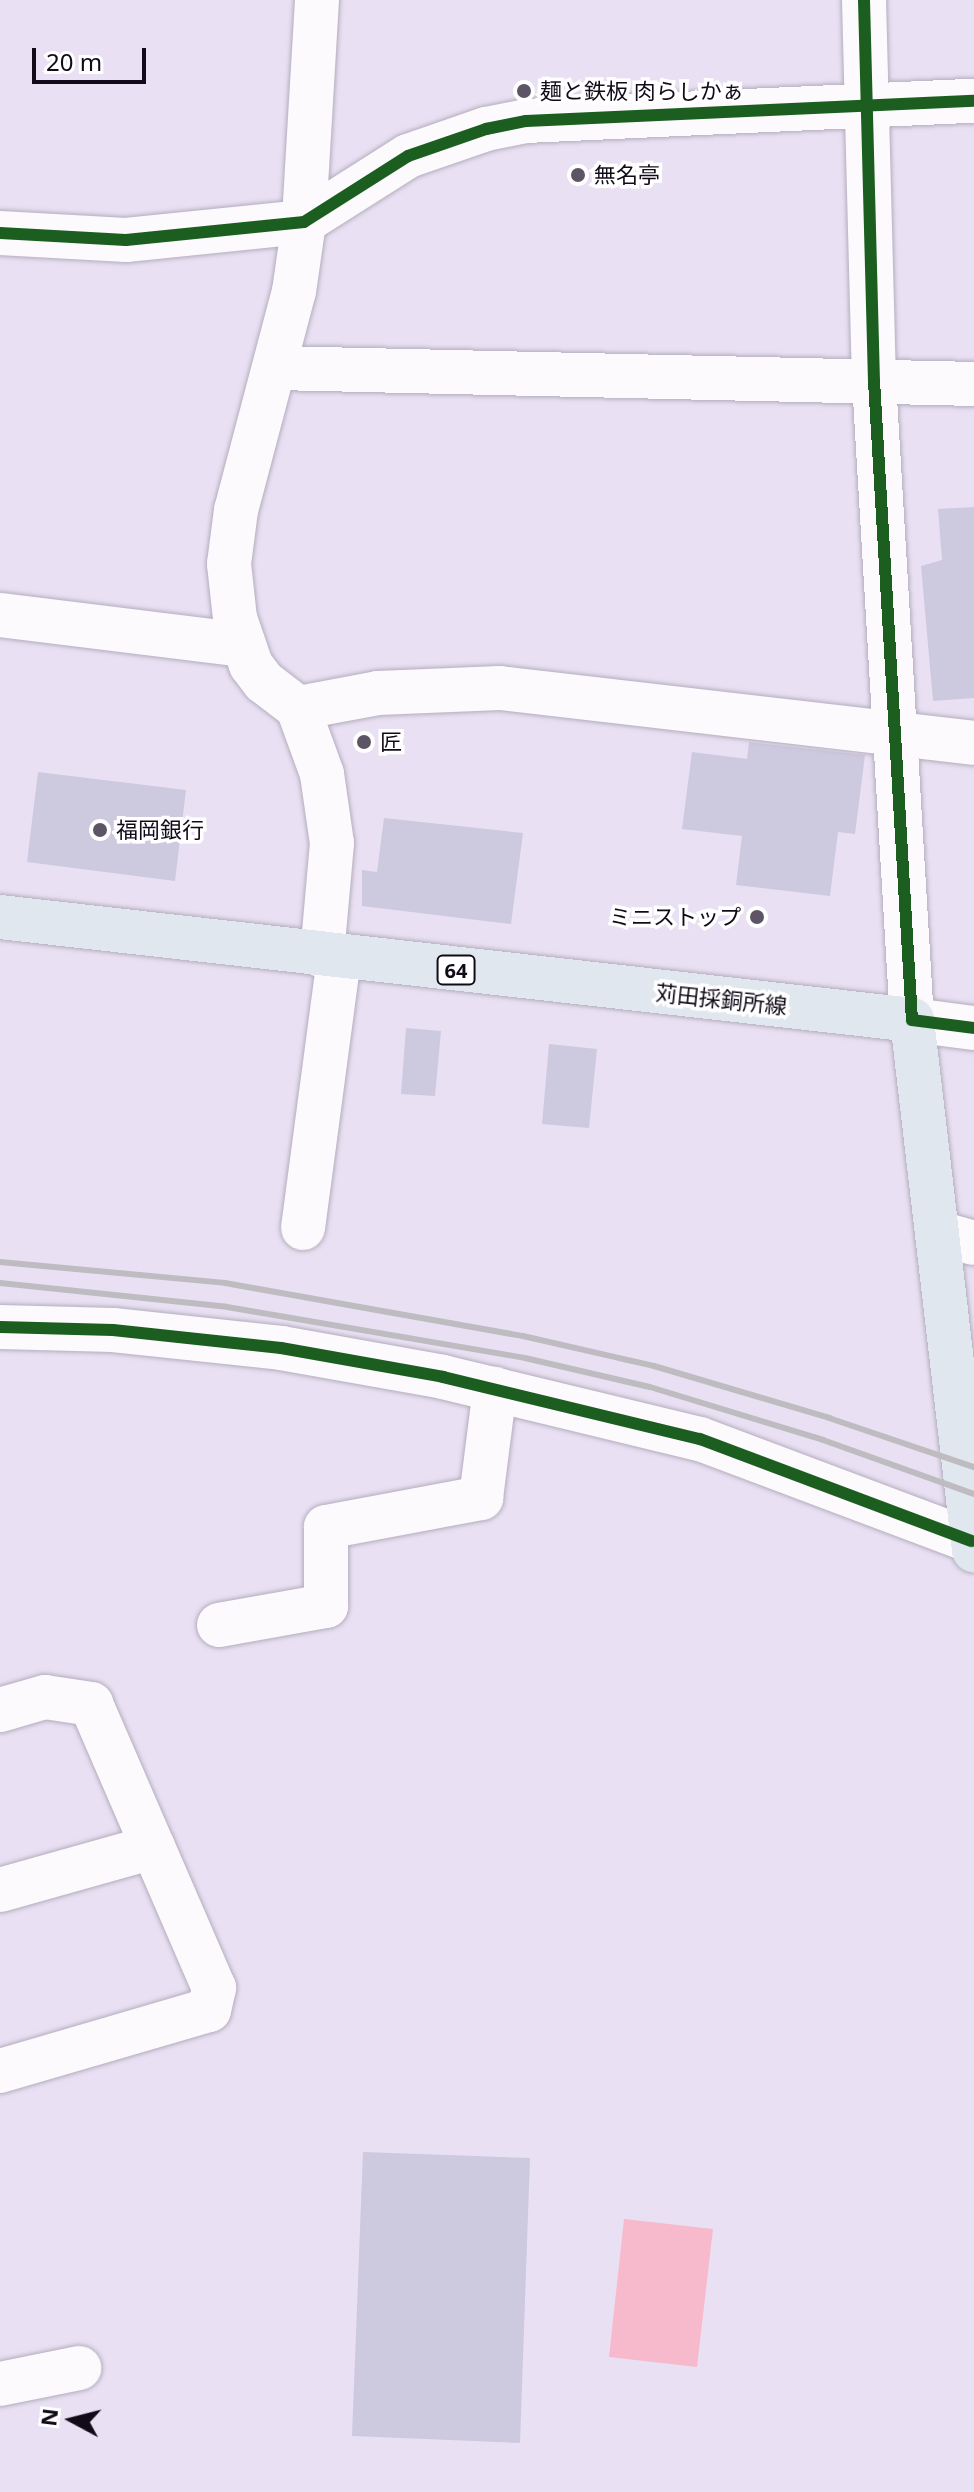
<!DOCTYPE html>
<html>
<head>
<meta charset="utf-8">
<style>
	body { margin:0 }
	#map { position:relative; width:974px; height:2492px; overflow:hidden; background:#e9e1f3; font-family:"Noto Sans","Noto Sans JP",sans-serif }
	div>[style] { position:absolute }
	.water>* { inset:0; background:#f6bacc }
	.building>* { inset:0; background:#cdc9df }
	.roads { filter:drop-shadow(0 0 2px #b4adbd) drop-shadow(0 0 2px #b4adbd) }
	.minor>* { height:44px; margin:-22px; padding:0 22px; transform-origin:22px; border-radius:22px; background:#fcfafd }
	.major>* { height:44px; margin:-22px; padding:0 22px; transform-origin:22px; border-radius:22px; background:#e1e7ef }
	.rail>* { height:6px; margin:-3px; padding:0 3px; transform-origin:3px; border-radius:3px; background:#bebcc1 }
	.cycleway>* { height:12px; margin:-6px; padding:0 6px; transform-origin:6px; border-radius:6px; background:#1b5e20 }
	.dots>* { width:22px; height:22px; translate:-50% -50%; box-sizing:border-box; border:4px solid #fff; border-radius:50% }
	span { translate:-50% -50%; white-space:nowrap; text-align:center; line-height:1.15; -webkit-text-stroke:7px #fff; paint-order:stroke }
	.shield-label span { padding:2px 6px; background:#fff; border:2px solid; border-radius:6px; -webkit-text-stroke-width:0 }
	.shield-label { font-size:20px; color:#110a18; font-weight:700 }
	.poi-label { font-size:22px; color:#110a18 }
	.left { translate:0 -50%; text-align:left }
	.right { translate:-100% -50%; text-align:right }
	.street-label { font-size:22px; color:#110a18 }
	.north { position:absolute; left:32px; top:2380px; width:80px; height:80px; -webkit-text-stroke:6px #fff; paint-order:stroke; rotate:277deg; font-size:22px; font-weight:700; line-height:32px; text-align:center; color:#110a18 }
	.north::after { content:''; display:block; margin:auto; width:28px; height:36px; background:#110a18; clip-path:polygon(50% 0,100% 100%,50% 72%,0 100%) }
	.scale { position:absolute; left:32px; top:48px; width:114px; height:36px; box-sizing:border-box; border:4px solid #110a18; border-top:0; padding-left:10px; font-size:24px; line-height:28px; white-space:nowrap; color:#110a18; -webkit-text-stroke:6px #fff; paint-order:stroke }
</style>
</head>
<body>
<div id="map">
	<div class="water">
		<div style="clip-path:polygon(624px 2219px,713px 2229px,697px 2367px,609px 2357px)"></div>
	</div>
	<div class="building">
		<div style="clip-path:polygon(974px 507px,974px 698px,933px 701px,921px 566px,942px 560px,938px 509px)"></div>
		<div style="clip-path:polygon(749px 742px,865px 755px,855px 834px,838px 832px,830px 896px,736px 885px,742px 836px,682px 829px,692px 752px,747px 759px)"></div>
		<div style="clip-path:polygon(38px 772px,186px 790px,175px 881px,27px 862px)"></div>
		<div style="clip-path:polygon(384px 818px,523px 833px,511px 924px,362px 906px,362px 870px,377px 872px)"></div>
		<div style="clip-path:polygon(406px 1028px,441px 1031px,435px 1096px,401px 1094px)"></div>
		<div style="clip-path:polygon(549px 1044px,597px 1049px,589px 1128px,542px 1124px)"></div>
		<div style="clip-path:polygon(363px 2152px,530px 2158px,520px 2443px,352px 2436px)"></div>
	</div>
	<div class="roads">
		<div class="minor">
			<div style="left:317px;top:0;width:222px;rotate:93.4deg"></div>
			<div style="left:304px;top:222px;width:70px;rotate:98.2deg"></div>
			<div style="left:294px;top:291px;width:227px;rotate:104.8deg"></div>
			<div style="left:236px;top:510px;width:54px;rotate:97.4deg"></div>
			<div style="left:229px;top:564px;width:54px;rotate:83.7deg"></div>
			<div style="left:235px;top:618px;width:50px;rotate:71.2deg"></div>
			<div style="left:251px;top:665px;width:21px;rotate:53deg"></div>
			<div style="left:264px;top:682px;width:43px;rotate:37.4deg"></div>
			<div style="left:298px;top:708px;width:70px;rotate:70deg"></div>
			<div style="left:322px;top:774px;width:70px;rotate:81.8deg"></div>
			<div style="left:332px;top:843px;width:113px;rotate:95.1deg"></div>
			<div style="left:864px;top:0;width:381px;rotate:88.5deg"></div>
			<div style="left:874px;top:381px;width:640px;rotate:86.6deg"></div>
			<div style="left:912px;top:1020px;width:63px;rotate:7.4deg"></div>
			<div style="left:0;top:233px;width:126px;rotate:3.2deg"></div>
			<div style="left:126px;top:240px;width:179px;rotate:-5.8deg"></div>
			<div style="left:304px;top:222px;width:123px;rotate:-32.4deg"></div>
			<div style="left:408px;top:156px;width:83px;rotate:-19.1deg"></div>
			<div style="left:486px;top:129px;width:41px;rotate:-11.3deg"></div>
			<div style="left:526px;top:121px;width:448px;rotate:-2.6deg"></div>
			<div style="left:276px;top:368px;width:698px;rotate:1.31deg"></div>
			<div style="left:0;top:615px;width:245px;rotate:7deg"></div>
			<div style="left:298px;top:708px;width:81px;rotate:-10.6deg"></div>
			<div style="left:378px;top:693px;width:122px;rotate:-2.3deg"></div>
			<div style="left:500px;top:688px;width:477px;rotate:6.6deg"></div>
			<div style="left:303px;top:1228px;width:273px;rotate:-82.4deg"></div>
			<div style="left:939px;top:1233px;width:36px;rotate:16deg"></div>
			<div style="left:0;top:1327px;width:113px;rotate:1.5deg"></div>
			<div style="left:113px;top:1330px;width:169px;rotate:6.1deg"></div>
			<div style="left:281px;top:1348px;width:165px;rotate:10.1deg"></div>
			<div style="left:443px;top:1377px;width:264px;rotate:13.6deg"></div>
			<div style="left:700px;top:1439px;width:290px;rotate:20.6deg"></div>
			<div style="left:219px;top:1625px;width:109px;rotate:-10.1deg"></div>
			<div style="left:326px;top:1606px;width:79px;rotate:-90deg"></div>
			<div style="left:326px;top:1527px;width:158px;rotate:-10.6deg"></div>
			<div style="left:481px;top:1498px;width:110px;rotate:-82.7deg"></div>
			<div style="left:0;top:1710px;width:47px;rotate:-16.1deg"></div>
			<div style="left:45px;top:1697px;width:47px;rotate:8.7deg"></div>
			<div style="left:91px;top:1704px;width:156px;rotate:66.6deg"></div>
			<div style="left:153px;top:1847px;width:159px;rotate:164.3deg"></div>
			<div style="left:0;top:2071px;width:218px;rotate:-16.3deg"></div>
			<div style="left:209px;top:2010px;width:23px;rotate:-77deg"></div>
			<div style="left:214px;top:1988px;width:154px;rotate:-113.4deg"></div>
			<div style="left:0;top:2384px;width:81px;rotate:-11.4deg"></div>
		</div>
		<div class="major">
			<div style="left:0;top:917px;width:918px;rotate:6.44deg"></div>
			<div style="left:912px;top:1020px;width:534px;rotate:83.33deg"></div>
		</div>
	</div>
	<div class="rail">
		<div style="left:0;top:1262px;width:226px;rotate:5.3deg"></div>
		<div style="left:225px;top:1283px;width:303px;rotate:10.1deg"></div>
		<div style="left:523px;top:1336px;width:134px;rotate:12.9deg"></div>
		<div style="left:654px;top:1366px;width:183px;rotate:16.5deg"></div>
		<div style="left:829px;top:1418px;width:153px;rotate:18.7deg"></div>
		<div style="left:0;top:1283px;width:228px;rotate:6deg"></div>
		<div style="left:227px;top:1307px;width:302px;rotate:9.7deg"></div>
		<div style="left:525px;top:1358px;width:128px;rotate:13.1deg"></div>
		<div style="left:650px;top:1387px;width:181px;rotate:17deg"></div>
		<div style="left:823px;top:1440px;width:160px;rotate:19.7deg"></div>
	</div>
	<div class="cycleway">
		<div style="left:864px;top:0;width:381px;rotate:88.5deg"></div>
		<div style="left:874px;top:381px;width:640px;rotate:86.6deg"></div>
		<div style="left:912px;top:1020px;width:63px;rotate:7.4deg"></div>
		<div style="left:0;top:233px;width:126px;rotate:3.2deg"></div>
		<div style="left:126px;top:240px;width:179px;rotate:-5.8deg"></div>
		<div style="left:304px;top:222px;width:123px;rotate:-32.4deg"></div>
		<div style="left:408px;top:156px;width:83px;rotate:-19.1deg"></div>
		<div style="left:486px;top:129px;width:41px;rotate:-11.3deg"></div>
		<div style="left:526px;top:121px;width:448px;rotate:-2.6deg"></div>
		<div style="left:0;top:1327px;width:113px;rotate:1.5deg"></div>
		<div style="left:113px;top:1330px;width:169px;rotate:6.1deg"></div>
		<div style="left:281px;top:1348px;width:165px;rotate:10.1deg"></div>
		<div style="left:443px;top:1377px;width:264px;rotate:13.6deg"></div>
		<div style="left:700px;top:1439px;width:290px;rotate:20.6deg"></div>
	</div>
	<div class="dots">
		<div style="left:524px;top:91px;background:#5d5565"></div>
		<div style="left:578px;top:175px;background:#5d5565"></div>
		<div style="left:364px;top:742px;background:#5d5565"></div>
		<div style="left:100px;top:830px;background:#5d5565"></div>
		<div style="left:757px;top:917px;background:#5d5565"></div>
	</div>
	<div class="shield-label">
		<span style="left:456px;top:970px">64</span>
	</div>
	<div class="poi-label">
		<span class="left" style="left:540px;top:91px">麺と鉄板 肉らしかぁ</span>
		<span class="left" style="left:594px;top:175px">無名亭</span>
		<span class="left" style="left:380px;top:742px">匠</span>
		<span class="left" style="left:116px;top:830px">福岡銀行</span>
		<span class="right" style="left:741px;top:917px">ミニストップ</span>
	</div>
	<div class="street-label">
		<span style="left:721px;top:999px;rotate:6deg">苅田採銅所線</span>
	</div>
	<div class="north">N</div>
	<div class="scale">20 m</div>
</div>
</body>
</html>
